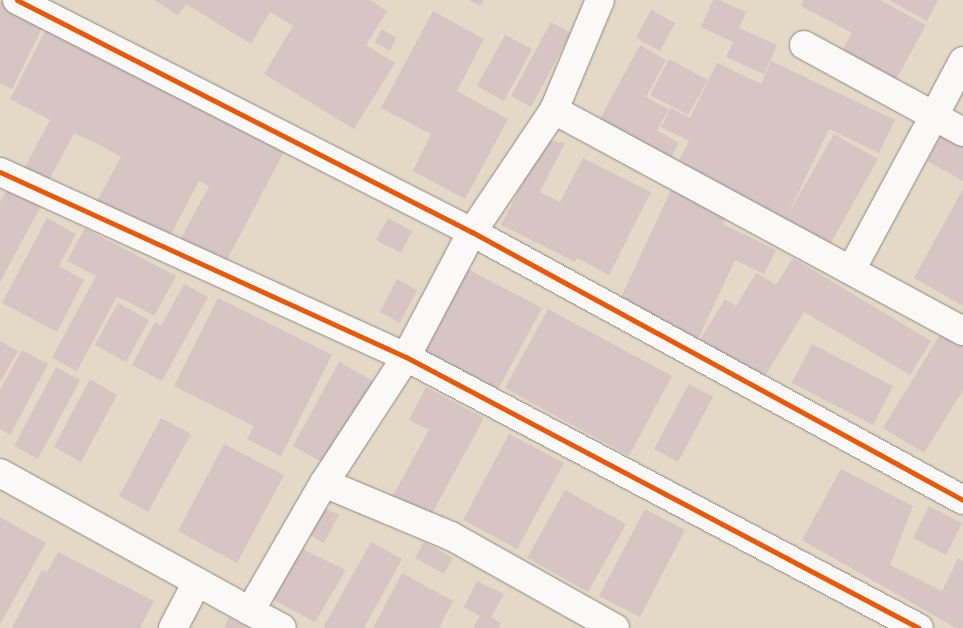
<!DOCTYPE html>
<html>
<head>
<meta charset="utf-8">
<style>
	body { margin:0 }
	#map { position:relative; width:963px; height:628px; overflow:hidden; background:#e4d9c7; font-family:Cardo,serif }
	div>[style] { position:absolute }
	.building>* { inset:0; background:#d6c5c3 }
	.roads { filter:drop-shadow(0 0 1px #8d887f) drop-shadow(0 0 1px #8d887f) }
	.street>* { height:28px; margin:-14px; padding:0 14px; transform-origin:14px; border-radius:14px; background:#fbf9f7 }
	.cycleway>* { height:5px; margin:-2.5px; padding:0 2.5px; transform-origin:2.5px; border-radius:2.5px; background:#e8590c }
	span { translate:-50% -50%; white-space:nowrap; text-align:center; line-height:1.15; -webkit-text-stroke:4px #f6f6f2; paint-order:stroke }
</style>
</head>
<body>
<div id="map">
	<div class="building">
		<div style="clip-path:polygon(154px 0,370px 0,387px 11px,366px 45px,395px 63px,354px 129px,264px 74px,293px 26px,270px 12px,251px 44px,186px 4px,178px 15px)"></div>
		<div style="clip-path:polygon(470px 0,484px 0,480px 6px)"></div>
		<div style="clip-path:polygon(713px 0,719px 0,746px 12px,739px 28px,777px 45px,764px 74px,726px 57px,733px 42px,701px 27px)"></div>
		<div style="clip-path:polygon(804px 0,880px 0,926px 25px,894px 83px,840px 54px,852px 33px,801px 6px)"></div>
		<div style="clip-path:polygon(889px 0,938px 0,927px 21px)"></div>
		<div style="clip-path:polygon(0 1px,44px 24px,12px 89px,0 83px)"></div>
		<div style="clip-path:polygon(651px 10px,675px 23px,660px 51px,636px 38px)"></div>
		<div style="clip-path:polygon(433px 11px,484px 39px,457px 91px,508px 119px,465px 199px,413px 171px,431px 134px,381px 108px)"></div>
		<div style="clip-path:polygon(551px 22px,571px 33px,531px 107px,511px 96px)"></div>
		<div style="clip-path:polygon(49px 24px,285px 150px,226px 262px,181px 238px,209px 186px,199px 181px,167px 242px,96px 203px,121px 157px,96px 143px,74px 133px,47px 184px,23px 171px,50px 120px,10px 99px)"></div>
		<div style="clip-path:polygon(382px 29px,396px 38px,390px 51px,375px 42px)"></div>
		<div style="clip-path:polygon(505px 35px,532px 49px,504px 101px,477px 86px)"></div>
		<div style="clip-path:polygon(640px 45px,666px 60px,646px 97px,669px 109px,657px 130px,679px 143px,667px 165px,596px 126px)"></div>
		<div style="clip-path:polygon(669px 59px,708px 80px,688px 115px,650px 95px)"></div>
		<div style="clip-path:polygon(771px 61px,895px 120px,879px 153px,829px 129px,786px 218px,834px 134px,878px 159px,829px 246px,675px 170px,689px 141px,661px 127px,671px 108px,690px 118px,717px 63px,761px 84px)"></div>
		<div style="clip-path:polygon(943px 132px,963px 143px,963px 181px,927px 161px)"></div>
		<div style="clip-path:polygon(545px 140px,565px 143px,540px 192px,560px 202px,583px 158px,651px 192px,609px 275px,577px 258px,575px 262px,501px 225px)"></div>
		<div style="clip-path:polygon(9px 186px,42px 204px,0 282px,0 202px)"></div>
		<div style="clip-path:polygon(672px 188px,727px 215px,723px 224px,776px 250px,764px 274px,735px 260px,696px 343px,617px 306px)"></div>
		<div style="clip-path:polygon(963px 189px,963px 306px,914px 278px)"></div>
		<div style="clip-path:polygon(47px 218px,76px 234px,59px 266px,84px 280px,57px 332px,2px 303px)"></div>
		<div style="clip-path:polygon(388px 218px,412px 231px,401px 253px,376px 240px)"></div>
		<div style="clip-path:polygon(85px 228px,176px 276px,154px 316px,117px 296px,77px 371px,52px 358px,96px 276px,67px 261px)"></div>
		<div style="clip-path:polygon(793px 258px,931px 341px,910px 375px,804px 312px,764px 378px,700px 340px,725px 299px,736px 306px,756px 273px,776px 285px)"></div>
		<div style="clip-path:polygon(458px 264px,542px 308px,495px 395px,418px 354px)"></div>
		<div style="clip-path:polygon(397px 279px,417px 290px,400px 323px,380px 312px)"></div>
		<div style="clip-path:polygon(184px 284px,208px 297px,162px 381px,132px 365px,155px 322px,161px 326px)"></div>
		<div style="clip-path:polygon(218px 298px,332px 355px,281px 456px,247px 439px,254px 426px,174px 386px)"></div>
		<div style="clip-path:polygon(118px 303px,149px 320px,126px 362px,95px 345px)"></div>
		<div style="clip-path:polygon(548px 309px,672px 376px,629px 456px,505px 388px)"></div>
		<div style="clip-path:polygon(941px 333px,963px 347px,963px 390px,924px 453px,883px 428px)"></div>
		<div style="clip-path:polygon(0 341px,18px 351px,0 382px)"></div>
		<div style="clip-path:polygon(812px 344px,893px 386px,873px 425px,792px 383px)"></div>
		<div style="clip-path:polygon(22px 350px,48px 364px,10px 435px,0 429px,0 390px)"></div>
		<div style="clip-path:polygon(339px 362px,375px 382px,329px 466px,293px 446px)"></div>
		<div style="clip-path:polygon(56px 367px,80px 380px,38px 459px,14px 446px)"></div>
		<div style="clip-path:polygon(90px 379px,117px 395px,81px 462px,54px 447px)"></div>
		<div style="clip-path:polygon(689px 384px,713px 397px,678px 462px,654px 449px)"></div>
		<div style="clip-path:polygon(426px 387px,484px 418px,429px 519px,391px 499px,429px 430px,409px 420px)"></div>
		<div style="clip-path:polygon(161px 418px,191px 434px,148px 512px,119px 496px)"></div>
		<div style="clip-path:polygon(509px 434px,564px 463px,517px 549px,463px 520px)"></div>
		<div style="clip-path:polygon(224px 444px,284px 475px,237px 563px,178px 531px)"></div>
		<div style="clip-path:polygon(841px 469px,913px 506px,890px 565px,942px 591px,958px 558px,963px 561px,963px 628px,956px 628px,802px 540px)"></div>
		<div style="clip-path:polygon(565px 490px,626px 524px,588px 592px,527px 558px)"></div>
		<div style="clip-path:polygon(319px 505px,339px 515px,324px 543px,304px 532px)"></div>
		<div style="clip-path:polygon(929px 506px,962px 523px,946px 555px,913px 538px)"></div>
		<div style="clip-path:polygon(645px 509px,685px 530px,640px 617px,599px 596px)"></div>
		<div style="clip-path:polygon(0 517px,46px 543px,0 624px)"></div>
		<div style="clip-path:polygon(371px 542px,402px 559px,364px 628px,323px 628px)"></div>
		<div style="clip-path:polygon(424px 542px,453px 558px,444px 574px,415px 558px)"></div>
		<div style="clip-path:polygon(300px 548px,346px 570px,315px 622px,272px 599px)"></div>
		<div style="clip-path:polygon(58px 552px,154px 601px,140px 628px,12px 628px,42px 570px,47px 572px)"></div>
		<div style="clip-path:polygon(402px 573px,453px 601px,439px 628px,373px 628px)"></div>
		<div style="clip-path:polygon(477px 581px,504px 594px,491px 617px,501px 623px,498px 628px,473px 628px,480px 616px,464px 607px)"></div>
		<div style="clip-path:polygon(229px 618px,248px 628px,224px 628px)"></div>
	</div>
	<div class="roads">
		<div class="street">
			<div style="left:17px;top:0;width:511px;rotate:27.02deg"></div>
			<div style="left:472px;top:232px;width:559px;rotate:28.63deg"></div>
			<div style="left:804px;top:45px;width:148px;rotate:28.6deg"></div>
			<div style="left:934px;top:116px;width:175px;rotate:118.3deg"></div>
			<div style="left:963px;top:61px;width:62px;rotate:117.8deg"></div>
			<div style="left:934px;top:116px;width:33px;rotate:29deg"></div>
			<div style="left:554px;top:110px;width:465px;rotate:28.4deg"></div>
			<div style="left:0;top:172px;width:446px;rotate:24.5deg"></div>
			<div style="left:406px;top:357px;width:580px;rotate:27.85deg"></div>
			<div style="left:0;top:473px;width:286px;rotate:28.9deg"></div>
			<div style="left:250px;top:611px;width:148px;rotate:-60deg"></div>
			<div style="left:324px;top:483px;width:150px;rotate:-56.9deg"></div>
			<div style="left:406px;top:357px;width:141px;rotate:-62.2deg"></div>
			<div style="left:472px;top:232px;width:147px;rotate:-56.1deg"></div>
			<div style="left:554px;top:110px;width:119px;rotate:-67.3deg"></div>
			<div style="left:324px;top:483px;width:138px;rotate:22.7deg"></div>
			<div style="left:451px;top:536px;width:188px;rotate:29.3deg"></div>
			<div style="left:250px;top:611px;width:36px;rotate:28deg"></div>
			<div style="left:173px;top:628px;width:52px;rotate:-62.4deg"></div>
		</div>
	</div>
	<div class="cycleway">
		<div style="left:17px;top:0;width:511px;rotate:27.02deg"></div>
		<div style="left:472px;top:232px;width:559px;rotate:28.63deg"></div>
		<div style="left:0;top:172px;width:446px;rotate:24.5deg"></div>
		<div style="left:406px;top:357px;width:580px;rotate:27.85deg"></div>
	</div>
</div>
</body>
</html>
